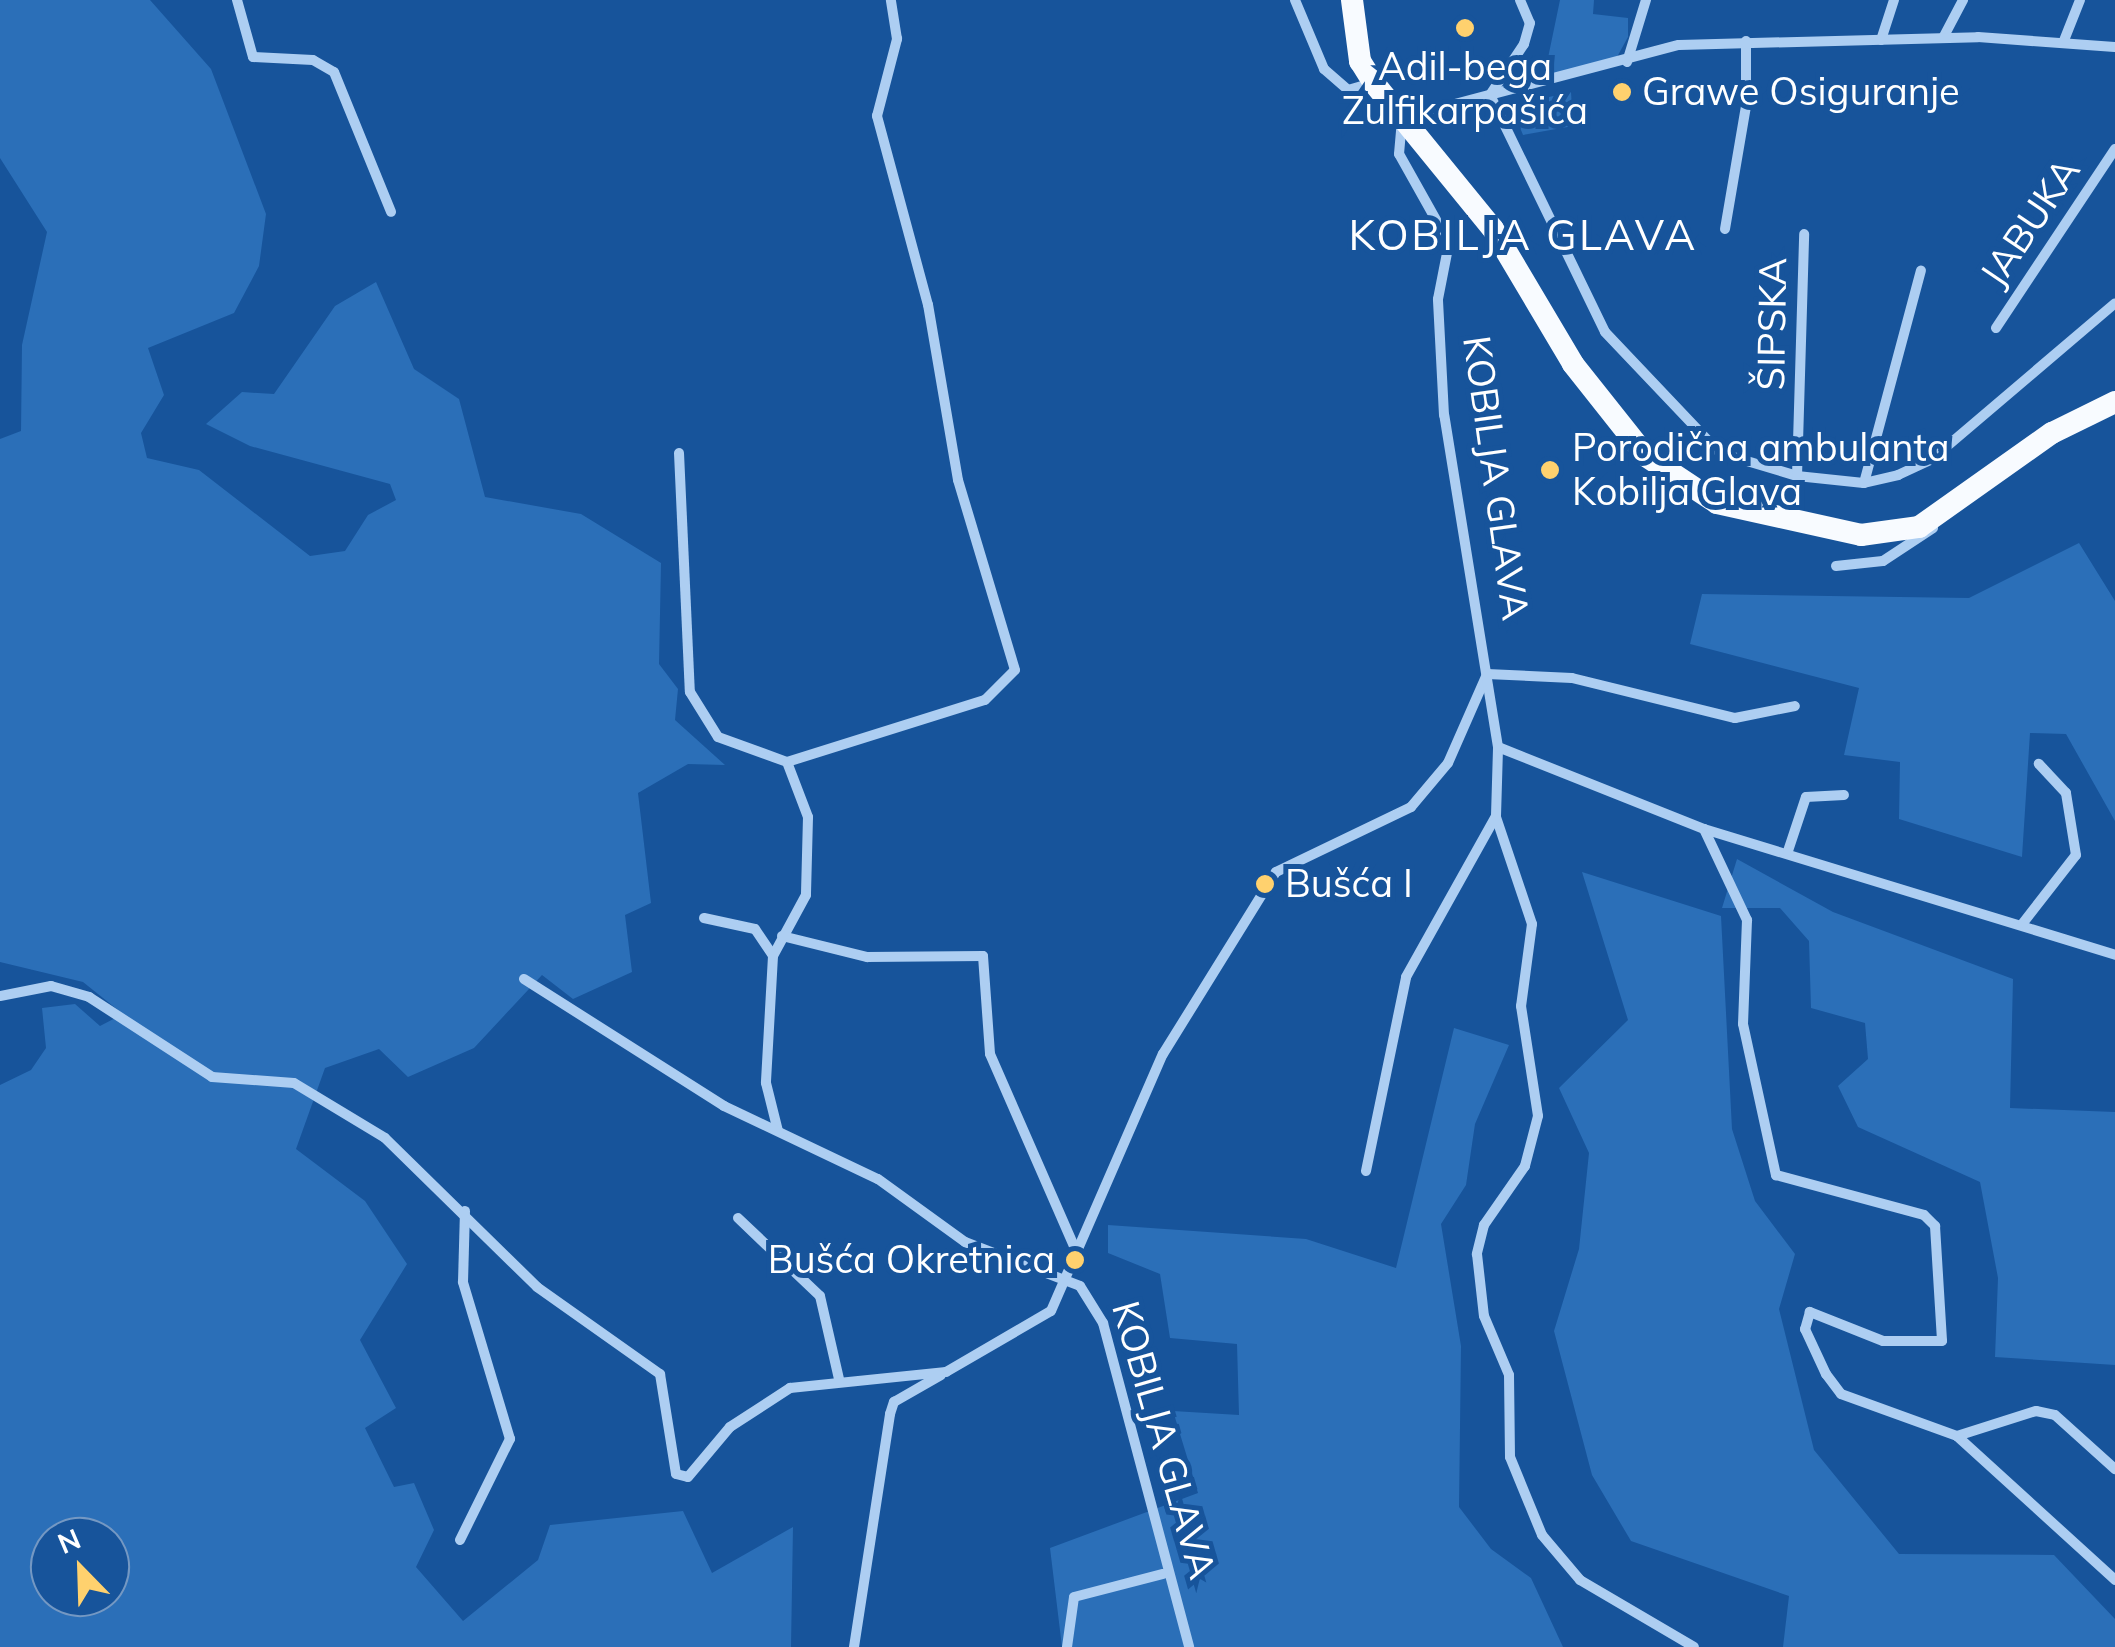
<!DOCTYPE html>
<html>
<head>
<meta charset="utf-8">
<style>
	body { margin:0 }
	#map { position:relative; width:2115px; height:1647px; overflow:hidden; background:#17549b; font-family:Mulish,sans-serif }
	div>[style] { position:absolute }
	.green>* { inset:0; background:#2b6fb8 }
	.street>* { height:10px; margin:-5px; padding:0 5px; transform-origin:5px; border-radius:5px; background:#adcef2 }
	.primary>* { height:22px; margin:-11px; padding:0 11px; transform-origin:11px; border-radius:11px; background:#f8fbff }
	.dots>* { width:28px; height:28px; translate:-50% -50%; box-sizing:border-box; border:5px solid #17549b; border-radius:50% }
	span { translate:-50% -50%; white-space:nowrap; text-align:center; line-height:1.15; -webkit-text-stroke:10px #17549b; paint-order:stroke }
	.poi-label { font-size:38px; color:#fff }
	.left { translate:0 -50%; text-align:left }
	.right { translate:-100% -50%; text-align:right }
	.street-label { font-size:38px; color:#fff }
	.quarter-label { font-size:42px; color:#fff; letter-spacing:2.5px }
	.north { position:absolute; left:30px; top:1517px; width:100px; height:100px; box-sizing:border-box; background:#17549b; border:2px solid #7498c3; border-radius:50%; rotate:337deg; font-size:28px; font-weight:700; line-height:40px; text-align:center; color:#fff }
	.north::after { content:''; display:block; margin:auto; width:35px; height:45px; background:#ffd16e; clip-path:polygon(50% 0,100% 100%,50% 72%,0 100%) }
</style>
</head>
<body>
<div id="map">
	<div class="green">
		<div style="clip-path:polygon(evenodd,0 0,150px 0,211px 69px,266px 214px,259px 266px,234px 313px,148px 348px,164px 395px,141px 433px,147px 458px,199px 470px,310px 556px,345px 551px,368px 515px,396px 500px,390px 484px,250px 446px,206px 424px,242px 392px,274px 394px,335px 306px,376px 282px,414px 369px,459px 399px,485px 497px,581px 514px,661px 563px,659px 664px,678px 689px,675px 720px,725px 765px,688px 764px,638px 793px,651px 903px,625px 915px,632px 972px,573px 999px,542px 975px,474px 1048px,408px 1077px,379px 1049px,325px 1068px,296px 1149px,365px 1201px,407px 1264px,360px 1340px,396px 1408px,365px 1428px,394px 1487px,414px 1483px,434px 1530px,416px 1567px,463px 1621px,538px 1560px,550px 1525px,683px 1511px,712px 1573px,793px 1527px,791px 1647px,0 1647px,0 1085px,31px 1070px,46px 1048px,42px 1008px,75px 1004px,100px 1026px,123px 1014px,83px 982px,0 962px,0 439px,21px 431px,22px 345px,47px 232px,0 158px,0 0,50px 1537px,110px 1537px,110px 1597px,50px 1597px,50px 1537px)"></div>
		<div style="clip-path:polygon(1560px 0,1594px 0,1593px 14px,1628px 18px,1628px 37px,1617px 57px,1543px 82px)"></div>
		<div style="clip-path:polygon(1571px 92px,1573px 126px,1523px 135px,1519px 125px,1547px 119px,1549px 97px)"></div>
		<div style="clip-path:polygon(2079px 543px,2115px 601px,2115px 821px,2066px 734px,2030px 733px,2022px 857px,1899px 819px,1900px 762px,1844px 755px,1859px 688px,1690px 644px,1702px 594px,1969px 598px)"></div>
		<div style="clip-path:polygon(1737px 859px,1833px 912px,2013px 979px,2010px 1108px,2115px 1112px,2115px 1365px,1995px 1357px,1998px 1278px,1980px 1182px,1858px 1127px,1838px 1086px,1868px 1059px,1865px 1023px,1811px 1008px,1809px 941px,1780px 908px,1722px 908px)"></div>
		<div style="clip-path:polygon(1582px 872px,1721px 916px,1732px 1129px,1755px 1201px,1795px 1254px,1779px 1309px,1814px 1450px,1899px 1554px,2054px 1555px,2115px 1619px,2115px 1647px,1783px 1647px,1789px 1596px,1631px 1541px,1592px 1475px,1554px 1331px,1579px 1249px,1589px 1153px,1559px 1088px,1628px 1020px)"></div>
		<div style="clip-path:polygon(1454px 1028px,1509px 1045px,1475px 1124px,1466px 1185px,1441px 1224px,1461px 1346px,1459px 1507px,1491px 1549px,1531px 1578px,1563px 1647px,1062px 1647px,1050px 1548px,1198px 1493px,1173px 1411px,1239px 1415px,1237px 1344px,1170px 1338px,1160px 1274px,1108px 1253px,1108px 1225px,1306px 1239px,1396px 1268px)"></div>
	</div>
	<div class="street">
		<div style="left:237px;top:0;width:59px;rotate:74.3deg"></div>
		<div style="left:253px;top:57px;width:60px;rotate:2.9deg"></div>
		<div style="left:313px;top:60px;width:24px;rotate:30deg"></div>
		<div style="left:334px;top:72px;width:151px;rotate:67.8deg"></div>
		<div style="left:1295px;top:0;width:75px;rotate:67.2deg"></div>
		<div style="left:1324px;top:69px;width:32px;rotate:41deg"></div>
		<div style="left:1348px;top:90px;width:25px;rotate:-16deg"></div>
		<div style="left:1520px;top:0;width:25px;rotate:67deg"></div>
		<div style="left:1530px;top:23px;width:22px;rotate:106deg"></div>
		<div style="left:1524px;top:44px;width:61px;rotate:123.7deg"></div>
		<div style="left:1490px;top:95px;width:263px;rotate:64.1deg"></div>
		<div style="left:1605px;top:332px;width:167px;rotate:46.5deg"></div>
		<div style="left:1720px;top:453px;width:80px;rotate:16.6deg"></div>
		<div style="left:1797px;top:476px;width:67px;rotate:6deg"></div>
		<div style="left:1864px;top:483px;width:35px;rotate:-13deg"></div>
		<div style="left:1898px;top:475px;width:38px;rotate:-25deg"></div>
		<div style="left:1932px;top:459px;width:240px;rotate:-40.4deg"></div>
		<div style="left:1943px;top:38px;width:43px;rotate:-62.2deg"></div>
		<div style="left:1881px;top:40px;width:42px;rotate:-72deg"></div>
		<div style="left:2063px;top:43px;width:46px;rotate:-68.4deg"></div>
		<div style="left:1627px;top:62px;width:65px;rotate:-73deg"></div>
		<div style="left:1725px;top:229px;width:125px;rotate:-80.3deg"></div>
		<div style="left:1746px;top:106px;width:65px;rotate:-90deg"></div>
		<div style="left:1996px;top:328px;width:215px;rotate:-56.4deg"></div>
		<div style="left:679px;top:453px;width:239px;rotate:87.4deg"></div>
		<div style="left:690px;top:692px;width:53px;rotate:58.1deg"></div>
		<div style="left:718px;top:737px;width:73px;rotate:19.9deg"></div>
		<div style="left:787px;top:762px;width:59px;rotate:69.1deg"></div>
		<div style="left:808px;top:817px;width:78px;rotate:91.5deg"></div>
		<div style="left:806px;top:895px;width:69px;rotate:118.4deg"></div>
		<div style="left:773px;top:956px;width:127px;rotate:93.2deg"></div>
		<div style="left:766px;top:1083px;width:49px;rotate:76deg"></div>
		<div style="left:1797px;top:476px;width:242px;rotate:-88.3deg"></div>
		<div style="left:1864px;top:483px;width:220px;rotate:-75deg"></div>
		<div style="left:1836px;top:566px;width:47px;rotate:-6.1deg"></div>
		<div style="left:1883px;top:561px;width:60px;rotate:-33.4deg"></div>
		<div style="left:1498px;top:747px;width:222px;rotate:21.7deg"></div>
		<div style="left:1704px;top:829px;width:430px;rotate:17deg"></div>
		<div style="left:787px;top:762px;width:207px;rotate:-17.4deg"></div>
		<div style="left:985px;top:700px;width:42px;rotate:-45deg"></div>
		<div style="left:1015px;top:670px;width:198px;rotate:-106.7deg"></div>
		<div style="left:958px;top:480px;width:178px;rotate:-99.7deg"></div>
		<div style="left:928px;top:305px;width:196px;rotate:-105.1deg"></div>
		<div style="left:877px;top:116px;width:80px;rotate:-75.4deg"></div>
		<div style="left:897px;top:39px;width:39px;rotate:-99deg"></div>
		<div style="left:1496px;top:817px;width:113px;rotate:71.4deg"></div>
		<div style="left:1532px;top:924px;width:83px;rotate:97.6deg"></div>
		<div style="left:1521px;top:1006px;width:111px;rotate:81.2deg"></div>
		<div style="left:1538px;top:1116px;width:52px;rotate:104.6deg"></div>
		<div style="left:1525px;top:1166px;width:72px;rotate:124.8deg"></div>
		<div style="left:1484px;top:1225px;width:30px;rotate:104deg"></div>
		<div style="left:1477px;top:1254px;width:62px;rotate:83.6deg"></div>
		<div style="left:1484px;top:1316px;width:64px;rotate:67deg"></div>
		<div style="left:1509px;top:1375px;width:82px;rotate:89.3deg"></div>
		<div style="left:1510px;top:1457px;width:84px;rotate:67.7deg"></div>
		<div style="left:1542px;top:1535px;width:59px;rotate:49.8deg"></div>
		<div style="left:1580px;top:1580px;width:132px;rotate:30.4deg"></div>
		<div style="left:1704px;top:829px;width:101px;rotate:64.7deg"></div>
		<div style="left:1747px;top:920px;width:104px;rotate:92.2deg"></div>
		<div style="left:1743px;top:1024px;width:155px;rotate:77.7deg"></div>
		<div style="left:1776px;top:1175px;width:153px;rotate:15.1deg"></div>
		<div style="left:1924px;top:1215px;width:16px;rotate:45deg"></div>
		<div style="left:1935px;top:1226px;width:115px;rotate:86.5deg"></div>
		<div style="left:1942px;top:1341px;width:59px;rotate:180deg"></div>
		<div style="left:1883px;top:1341px;width:79px;rotate:-158.3deg"></div>
		<div style="left:1810px;top:1312px;width:18px;rotate:106deg"></div>
		<div style="left:1805px;top:1329px;width:50px;rotate:65deg"></div>
		<div style="left:1826px;top:1374px;width:25px;rotate:53deg"></div>
		<div style="left:1841px;top:1394px;width:123px;rotate:19.9deg"></div>
		<div style="left:1957px;top:1436px;width:83px;rotate:-17.6deg"></div>
		<div style="left:2036px;top:1411px;width:19px;rotate:12deg"></div>
		<div style="left:2055px;top:1415px;width:81px;rotate:42deg"></div>
		<div style="left:1788px;top:851px;width:57px;rotate:-71.6deg"></div>
		<div style="left:1806px;top:797px;width:38px;rotate:-3deg"></div>
		<div style="left:704px;top:918px;width:52px;rotate:12.2deg"></div>
		<div style="left:755px;top:929px;width:32px;rotate:56deg"></div>
		<div style="left:2023px;top:923px;width:86px;rotate:-52.1deg"></div>
		<div style="left:2076px;top:855px;width:63px;rotate:-99.2deg"></div>
		<div style="left:2066px;top:793px;width:40px;rotate:-133deg"></div>
		<div style="left:782px;top:936px;width:88px;rotate:13.9deg"></div>
		<div style="left:867px;top:957px;width:116px;rotate:-0.5deg"></div>
		<div style="left:983px;top:956px;width:98px;rotate:85.9deg"></div>
		<div style="left:990px;top:1054px;width:223px;rotate:66.4deg"></div>
		<div style="left:524px;top:979px;width:237px;rotate:32.4deg"></div>
		<div style="left:724px;top:1106px;width:170px;rotate:25.4deg"></div>
		<div style="left:878px;top:1179px;width:107px;rotate:35.9deg"></div>
		<div style="left:965px;top:1242px;width:123px;rotate:20.9deg"></div>
		<div style="left:1080px;top:1286px;width:44px;rotate:58.1deg"></div>
		<div style="left:1103px;top:1323px;width:335px;rotate:75.1deg"></div>
		<div style="left:0;top:996px;width:52px;rotate:-11.1deg"></div>
		<div style="left:51px;top:986px;width:40px;rotate:16deg"></div>
		<div style="left:89px;top:997px;width:147px;rotate:33deg"></div>
		<div style="left:212px;top:1077px;width:82px;rotate:4.2deg"></div>
		<div style="left:294px;top:1083px;width:106px;rotate:31.1deg"></div>
		<div style="left:385px;top:1138px;width:213px;rotate:44.4deg"></div>
		<div style="left:537px;top:1287px;width:151px;rotate:35.3deg"></div>
		<div style="left:660px;top:1374px;width:101px;rotate:80.9deg"></div>
		<div style="left:676px;top:1474px;width:12px;rotate:14deg"></div>
		<div style="left:688px;top:1477px;width:65px;rotate:-50deg"></div>
		<div style="left:730px;top:1427px;width:72px;rotate:-33deg"></div>
		<div style="left:790px;top:1388px;width:157px;rotate:-5.9deg"></div>
		<div style="left:946px;top:1372px;width:121px;rotate:-30.2deg"></div>
		<div style="left:1051px;top:1311px;width:280px;rotate:-66.5deg"></div>
		<div style="left:1163px;top:1054px;width:214px;rotate:-58.2deg"></div>
		<div style="left:1276px;top:872px;width:150px;rotate:-25.7deg"></div>
		<div style="left:1411px;top:807px;width:57px;rotate:-49.9deg"></div>
		<div style="left:1448px;top:763px;width:97px;rotate:-66.3deg"></div>
		<div style="left:1487px;top:674px;width:85px;rotate:2.7deg"></div>
		<div style="left:1572px;top:678px;width:168px;rotate:13.8deg"></div>
		<div style="left:1735px;top:718px;width:61px;rotate:-11.3deg"></div>
		<div style="left:1366px;top:1171px;width:198px;rotate:-78.3deg"></div>
		<div style="left:1406px;top:977px;width:184px;rotate:-60.8deg"></div>
		<div style="left:1496px;top:816px;width:69px;rotate:-88.3deg"></div>
		<div style="left:1498px;top:747px;width:336px;rotate:-99.2deg"></div>
		<div style="left:1444px;top:415px;width:116px;rotate:-93deg"></div>
		<div style="left:1438px;top:299px;width:57px;rotate:-78.9deg"></div>
		<div style="left:1449px;top:243px;width:102px;rotate:-119.3deg"></div>
		<div style="left:1399px;top:154px;width:36px;rotate:-85deg"></div>
		<div style="left:1402px;top:118px;width:286px;rotate:-14.8deg"></div>
		<div style="left:1679px;top:45px;width:299px;rotate:-1.5deg"></div>
		<div style="left:1978px;top:37px;width:137px;rotate:4.2deg"></div>
		<div style="left:738px;top:1218px;width:113px;rotate:43.6deg"></div>
		<div style="left:820px;top:1296px;width:85px;rotate:77.1deg"></div>
		<div style="left:1957px;top:1436px;width:214px;rotate:42.3deg"></div>
		<div style="left:460px;top:1540px;width:113px;rotate:-63.7deg"></div>
		<div style="left:510px;top:1439px;width:164px;rotate:-106.7deg"></div>
		<div style="left:463px;top:1282px;width:71px;rotate:-88.4deg"></div>
		<div style="left:854px;top:1647px;width:236px;rotate:-81.2deg"></div>
		<div style="left:890px;top:1414px;width:13px;rotate:-72deg"></div>
		<div style="left:894px;top:1402px;width:54px;rotate:-29.9deg"></div>
		<div style="left:1067px;top:1647px;width:50px;rotate:-82deg"></div>
		<div style="left:1074px;top:1597px;width:92px;rotate:-14.5deg"></div>
	</div>
	<div class="primary">
		<div style="left:1352px;top:0;width:62px;rotate:82.5deg"></div>
		<div style="left:1360px;top:61px;width:25px;rotate:58deg"></div>
		<div style="left:1373px;top:82px;width:190px;rotate:50.8deg"></div>
		<div style="left:1493px;top:229px;width:157px;rotate:59.3deg"></div>
		<div style="left:1573px;top:364px;width:117px;rotate:51.6deg"></div>
		<div style="left:1646px;top:456px;width:85px;rotate:33.5deg"></div>
		<div style="left:1717px;top:503px;width:148px;rotate:12.5deg"></div>
		<div style="left:1861px;top:535px;width:59px;rotate:-7.9deg"></div>
		<div style="left:1919px;top:527px;width:163px;rotate:-35.3deg"></div>
		<div style="left:2052px;top:433px;width:70px;rotate:-26.2deg"></div>
	</div>
	<div class="dots">
		<div style="left:1465px;top:28px;background:#ffd16e"></div>
		<div style="left:1622px;top:92px;background:#ffd16e"></div>
		<div style="left:1550px;top:470px;background:#ffd16e"></div>
		<div style="left:1265px;top:884px;background:#ffd16e"></div>
		<div style="left:1075px;top:1260px;background:#ffd16e"></div>
	</div>
	<div class="poi-label">
		<span style="left:1465px;top:89px">Adil-bega<br>Zulfikarpašića</span>
		<span class="left" style="left:1642px;top:92px">Grawe Osiguranje</span>
		<span class="left" style="left:1572px;top:470px">Porodična ambulanta<br>Kobilja Glava</span>
		<span class="left" style="left:1285px;top:884px">Bušća I</span>
		<span class="right" style="left:1055px;top:1260px">Bušća Okretnica</span>
	</div>
	<div class="street-label">
		<span style="left:2030px;top:222px;rotate:-56deg">JABUKA</span>
		<span style="left:1772px;top:324px;rotate:-89deg">ŠIPSKA</span>
		<span style="left:1496px;top:478px;rotate:82deg">KOBILJA GLAVA</span>
		<span style="left:1164px;top:1440px;rotate:74deg">KOBILJA GLAVA</span>
	</div>
	<div class="quarter-label">
		<span style="left:1523px;top:235px">KOBILJA GLAVA</span>
	</div>
	<div class="north">N</div>
</div>
</body>
</html>
